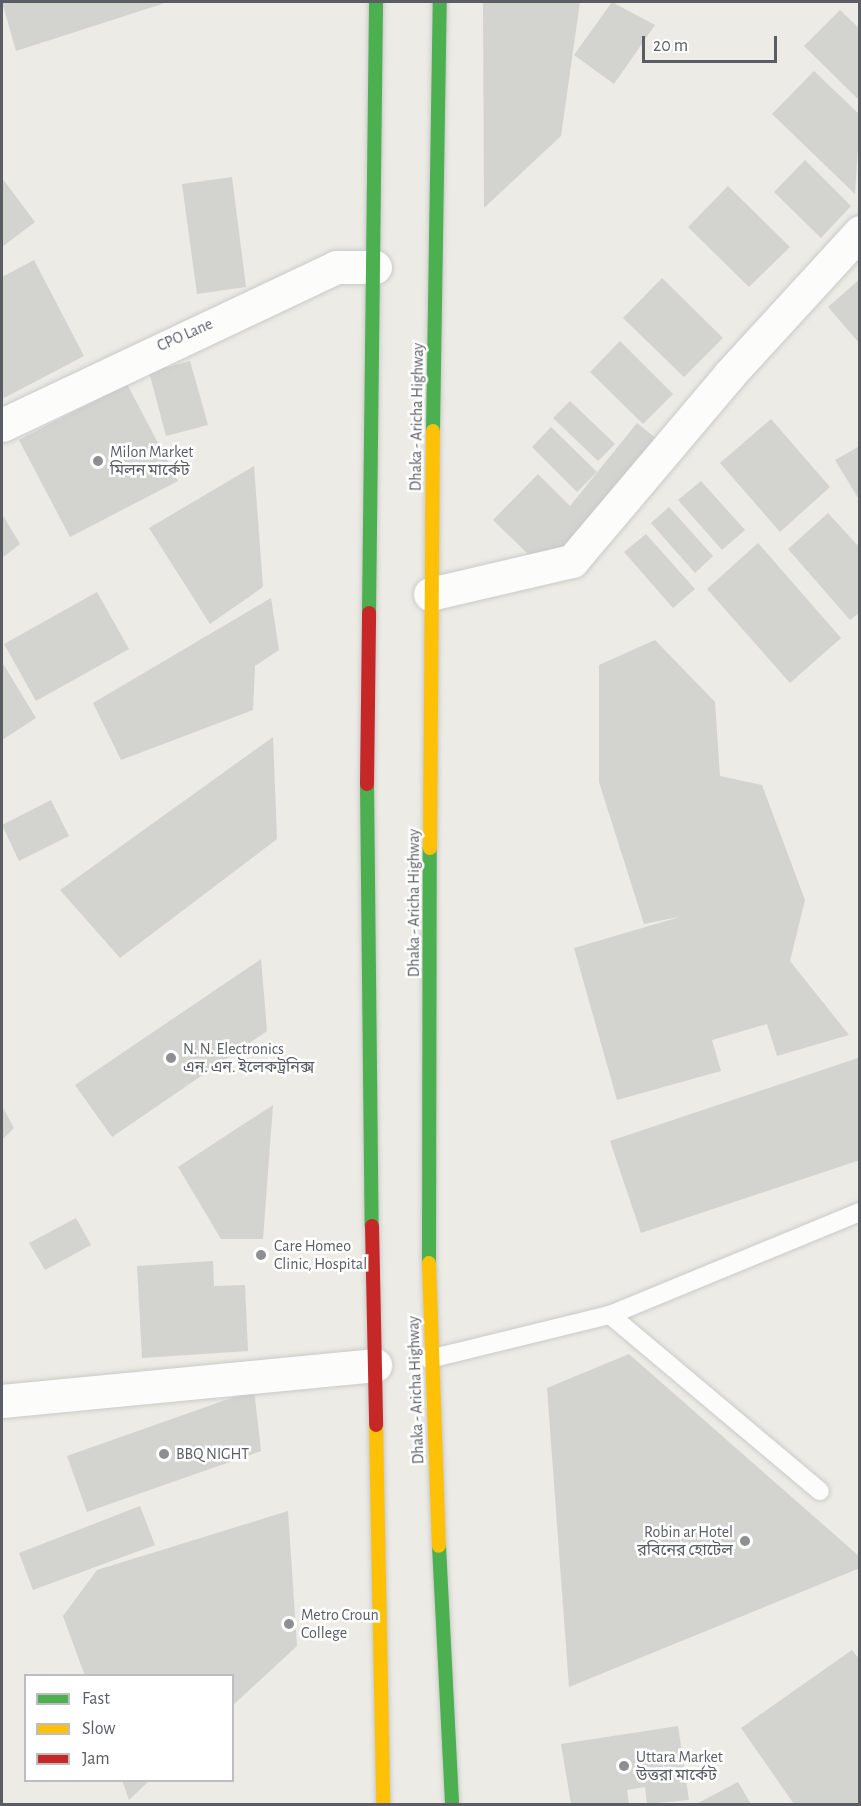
<!DOCTYPE html>
<html>
<head>
<meta charset="utf-8">
<style>
	body { margin:0 }
	#map { position:relative; width:861px; height:1806px; overflow:hidden; background:#ecebe5; font-family:"Alegreya Sans","Noto Sans Bengali",sans-serif }
	div>[style] { position:absolute }
	.building>* { inset:0; background:#d3d3cf }
	.roads { filter:drop-shadow(0 0 2px #c9cac9) drop-shadow(0 0 2px #c9cac9) }
	.lane>* { height:18px; margin:-9px; padding:0 9px; transform-origin:9px; border-radius:9px; background:#fcfcfb }
	.street>* { height:33px; margin:-16.5px; padding:0 16.5px; transform-origin:16.5px; border-radius:16.5px; background:#fcfcfb }
	.fast>* { height:14px; margin:-7px; padding:0 7px; transform-origin:7px; border-radius:7px; background:#4caf50 }
	.slow>* { height:14px; margin:-7px; padding:0 7px; transform-origin:7px; border-radius:7px; background:#ffc107 }
	.jam>* { height:14px; margin:-7px; padding:0 7px; transform-origin:7px; border-radius:7px; background:#c62828 }
	.dots>* { width:16px; height:16px; translate:-50% -50%; box-sizing:border-box; border:3px solid #fff; border-radius:50% }
	span { translate:-50% -50%; white-space:nowrap; text-align:center; line-height:1.15; -webkit-text-stroke:5px #fff; paint-order:stroke }
	.street-label { font-size:16px; color:#5a5d64 }
	.poi-label { font-size:16px; color:#5a5d64 }
	.left { translate:0 -50%; text-align:left }
	.right { translate:-100% -50%; text-align:right }
	.frame { position:absolute; inset:0; border:3px solid #5a5d64; pointer-events:none }
	.legend { position:absolute; left:24px; top:1674px; width:210px; height:108px; box-sizing:border-box; background:#fff; border:2px solid #bdbec1; margin:0; padding:8px 10px; list-style:none; font-size:18px; color:#5a5d64 }
	.legend li { display:flex; align-items:center; gap:12px; height:30px }
	.legend b { width:30px; border:2px solid #bdbec1 }
	.scale { position:absolute; left:642px; top:36px; width:135px; height:27px; box-sizing:border-box; border:3px solid #5a5d64; border-top:0; padding-left:8px; font-size:18px; line-height:21px; white-space:nowrap; color:#5a5d64; -webkit-text-stroke:4px #fff; paint-order:stroke }
</style>
</head>
<body>
<div id="map">
	<div class="building">
		<div style="clip-path:polygon(2px 2px,168px 2px,16px 51px)"></div>
		<div style="clip-path:polygon(483px 2px,580px 2px,561px 136px,484px 208px)"></div>
		<div style="clip-path:polygon(612px 2px,655px 25px,614px 84px,574px 55px)"></div>
		<div style="clip-path:polygon(840px 10px,860px 29px,860px 101px,804px 46px)"></div>
		<div style="clip-path:polygon(814px 71px,860px 115px,855px 194px,772px 114px)"></div>
		<div style="clip-path:polygon(805px 160px,851px 206px,821px 238px,774px 192px)"></div>
		<div style="clip-path:polygon(232px 177px,246px 287px,197px 294px,182px 184px)"></div>
		<div style="clip-path:polygon(2px 178px,35px 222px,2px 247px)"></div>
		<div style="clip-path:polygon(728px 186px,790px 247px,749px 287px,688px 227px)"></div>
		<div style="clip-path:polygon(34px 260px,84px 356px,2px 399px,2px 277px)"></div>
		<div style="clip-path:polygon(662px 278px,723px 338px,684px 377px,623px 318px)"></div>
		<div style="clip-path:polygon(860px 279px,860px 344px,828px 307px)"></div>
		<div style="clip-path:polygon(620px 341px,673px 394px,643px 424px,590px 372px)"></div>
		<div style="clip-path:polygon(190px 361px,208px 425px,166px 436px,149px 372px)"></div>
		<div style="clip-path:polygon(127px 384px,178px 481px,70px 537px,19px 440px)"></div>
		<div style="clip-path:polygon(570px 401px,615px 444px,598px 461px,553px 418px)"></div>
		<div style="clip-path:polygon(771px 419px,830px 487px,780px 532px,720px 463px)"></div>
		<div style="clip-path:polygon(637px 423px,673px 452px,568px 580px,535px 553px,531px 557px,493px 520px,538px 474px,570px 506px)"></div>
		<div style="clip-path:polygon(551px 427px,597px 472px,577px 492px,532px 447px)"></div>
		<div style="clip-path:polygon(860px 446px,860px 501px,835px 460px)"></div>
		<div style="clip-path:polygon(254px 466px,263px 587px,210px 624px,149px 528px)"></div>
		<div style="clip-path:polygon(701px 481px,745px 530px,722px 550px,678px 500px)"></div>
		<div style="clip-path:polygon(669px 507px,713px 556px,695px 573px,651px 523px)"></div>
		<div style="clip-path:polygon(828px 513px,860px 548px,860px 612px,850px 620px,788px 549px)"></div>
		<div style="clip-path:polygon(2px 514px,20px 544px,2px 558px)"></div>
		<div style="clip-path:polygon(646px 534px,695px 589px,673px 608px,624px 552px)"></div>
		<div style="clip-path:polygon(758px 543px,841px 638px,790px 683px,707px 589px)"></div>
		<div style="clip-path:polygon(97px 592px,129px 649px,36px 701px,4px 644px)"></div>
		<div style="clip-path:polygon(271px 598px,279px 650px,255px 666px,253px 710px,121px 760px,93px 703px)"></div>
		<div style="clip-path:polygon(655px 640px,715px 702px,720px 776px,762px 785px,805px 900px,790px 961px,849px 1035px,777px 1056px,767px 1024px,712px 1040px,721px 1071px,617px 1100px,574px 948px,683px 916px,644px 924px,599px 782px,599px 665px)"></div>
		<div style="clip-path:polygon(2px 662px,36px 718px,2px 740px)"></div>
		<div style="clip-path:polygon(273px 737px,277px 839px,120px 958px,60px 890px)"></div>
		<div style="clip-path:polygon(51px 800px,69px 836px,19px 861px,2px 825px)"></div>
		<div style="clip-path:polygon(261px 959px,267px 1031px,112px 1137px,75px 1085px)"></div>
		<div style="clip-path:polygon(858px 1058px,860px 1160px,641px 1233px,610px 1141px)"></div>
		<div style="clip-path:polygon(273px 1105px,263px 1239px,221px 1239px,178px 1167px)"></div>
		<div style="clip-path:polygon(2px 1106px,14px 1128px,2px 1140px)"></div>
		<div style="clip-path:polygon(76px 1218px,91px 1245px,45px 1270px,29px 1243px)"></div>
		<div style="clip-path:polygon(213px 1261px,214px 1286px,245px 1285px,248px 1351px,142px 1358px,137px 1266px)"></div>
		<div style="clip-path:polygon(629px 1354px,860px 1557px,860px 1568px,569px 1687px,547px 1388px)"></div>
		<div style="clip-path:polygon(254px 1390px,261px 1451px,87px 1512px,67px 1456px)"></div>
		<div style="clip-path:polygon(140px 1506px,155px 1545px,33px 1590px,19px 1553px)"></div>
		<div style="clip-path:polygon(288px 1511px,297px 1646px,232px 1706px,232px 1676px,85px 1676px,63px 1616px,97px 1570px)"></div>
		<div style="clip-path:polygon(852px 1650px,860px 1660px,860px 1804px,794px 1804px,741px 1728px)"></div>
		<div style="clip-path:polygon(678px 1726px,689px 1800px,647px 1804px,645px 1787px,627px 1790px,629px 1804px,571px 1804px,561px 1744px)"></div>
		<div style="clip-path:polygon(122px 1780px,150px 1780px,129px 1800px)"></div>
		<div style="clip-path:polygon(738px 1782px,751px 1804px,696px 1804px)"></div>
	</div>
	<div class="roads">
		<div class="lane">
			<div style="left:610px;top:1315px;width:270px;rotate:-22.4deg"></div>
			<div style="left:429px;top:1359px;width:186px;rotate:-13.7deg"></div>
			<div style="left:610px;top:1315px;width:274px;rotate:40deg"></div>
		</div>
		<div class="street">
			<div style="left:2px;top:425px;width:369px;rotate:-25.3deg"></div>
			<div style="left:336px;top:267px;width:39px"></div>
			<div style="left:430px;top:594px;width:146px;rotate:-13.1deg"></div>
			<div style="left:572px;top:561px;width:243px;rotate:-49.8deg"></div>
			<div style="left:729px;top:375px;width:194px;rotate:-47.5deg"></div>
			<div style="left:2px;top:1401px;width:375px;rotate:-5.5deg"></div>
		</div>
		<div class="fast">
			<div style="left:433px;top:431px;width:429px;rotate:-89.1deg"></div>
			<div style="left:369px;top:613px;width:611px;rotate:-89.34deg"></div>
			<div style="left:367px;top:784px;width:442px;rotate:89.4deg"></div>
			<div style="left:429px;top:1263px;width:415px;rotate:-89.9deg"></div>
			<div style="left:439px;top:1546px;width:258px;rotate:87.1deg"></div>
		</div>
		<div class="slow">
			<div style="left:430px;top:848px;width:417px;rotate:-89.6deg"></div>
			<div style="left:429px;top:1263px;width:283px;rotate:88deg"></div>
			<div style="left:376px;top:1425px;width:379px;rotate:88.9deg"></div>
		</div>
		<div class="jam">
			<div style="left:367px;top:784px;width:171px;rotate:-89.3deg"></div>
			<div style="left:372px;top:1226px;width:199px;rotate:88.8deg"></div>
		</div>
	</div>
	<div class="dots">
		<div style="left:98px;top:461px;background:#8d8f91"></div>
		<div style="left:171px;top:1058px;background:#8d8f91"></div>
		<div style="left:261px;top:1255px;background:#8d8f91"></div>
		<div style="left:164px;top:1454px;background:#8d8f91"></div>
		<div style="left:745px;top:1541px;background:#8d8f91"></div>
		<div style="left:289px;top:1624px;background:#8d8f91"></div>
		<div style="left:624px;top:1766px;background:#8d8f91"></div>
	</div>
	<div class="street-label">
		<span style="left:185px;top:335px;rotate:-24deg">CPO Lane</span>
		<span style="left:417px;top:417px;rotate:-89deg">Dhaka - Aricha Highway</span>
		<span style="left:414px;top:903px;rotate:-90deg">Dhaka - Aricha Highway</span>
		<span style="left:416px;top:1390px;rotate:-92deg">Dhaka - Aricha Highway</span>
	</div>
	<div class="poi-label">
		<span class="left" style="left:110px;top:461px">Milon Market<br>মিলন মার্কেট</span>
		<span class="left" style="left:183px;top:1058px">N. N. Electronics<br>এন. এন. ইলেকট্রনিক্স</span>
		<span class="left" style="left:274px;top:1255px">Care Homeo<br>Clinic, Hospital</span>
		<span class="left" style="left:176px;top:1454px">BBQ NIGHT</span>
		<span class="right" style="left:733px;top:1541px">Robin ar Hotel<br>রবিনের হোটেল</span>
		<span class="left" style="left:301px;top:1624px">Metro Croun<br>College</span>
		<span class="left" style="left:636px;top:1766px">Uttara Market<br>উত্তরা মার্কেট</span>
	</div>
	<div class="frame"></div>
	<ul class="legend">
	<li><b style="height:8px;background:#4caf50"></b>Fast</li>
	<li><b style="height:8px;background:#ffc107"></b>Slow</li>
	<li><b style="height:8px;background:#c62828"></b>Jam</li>
	</ul>
	<div class="scale">20 m</div>
</div>
</body>
</html>
